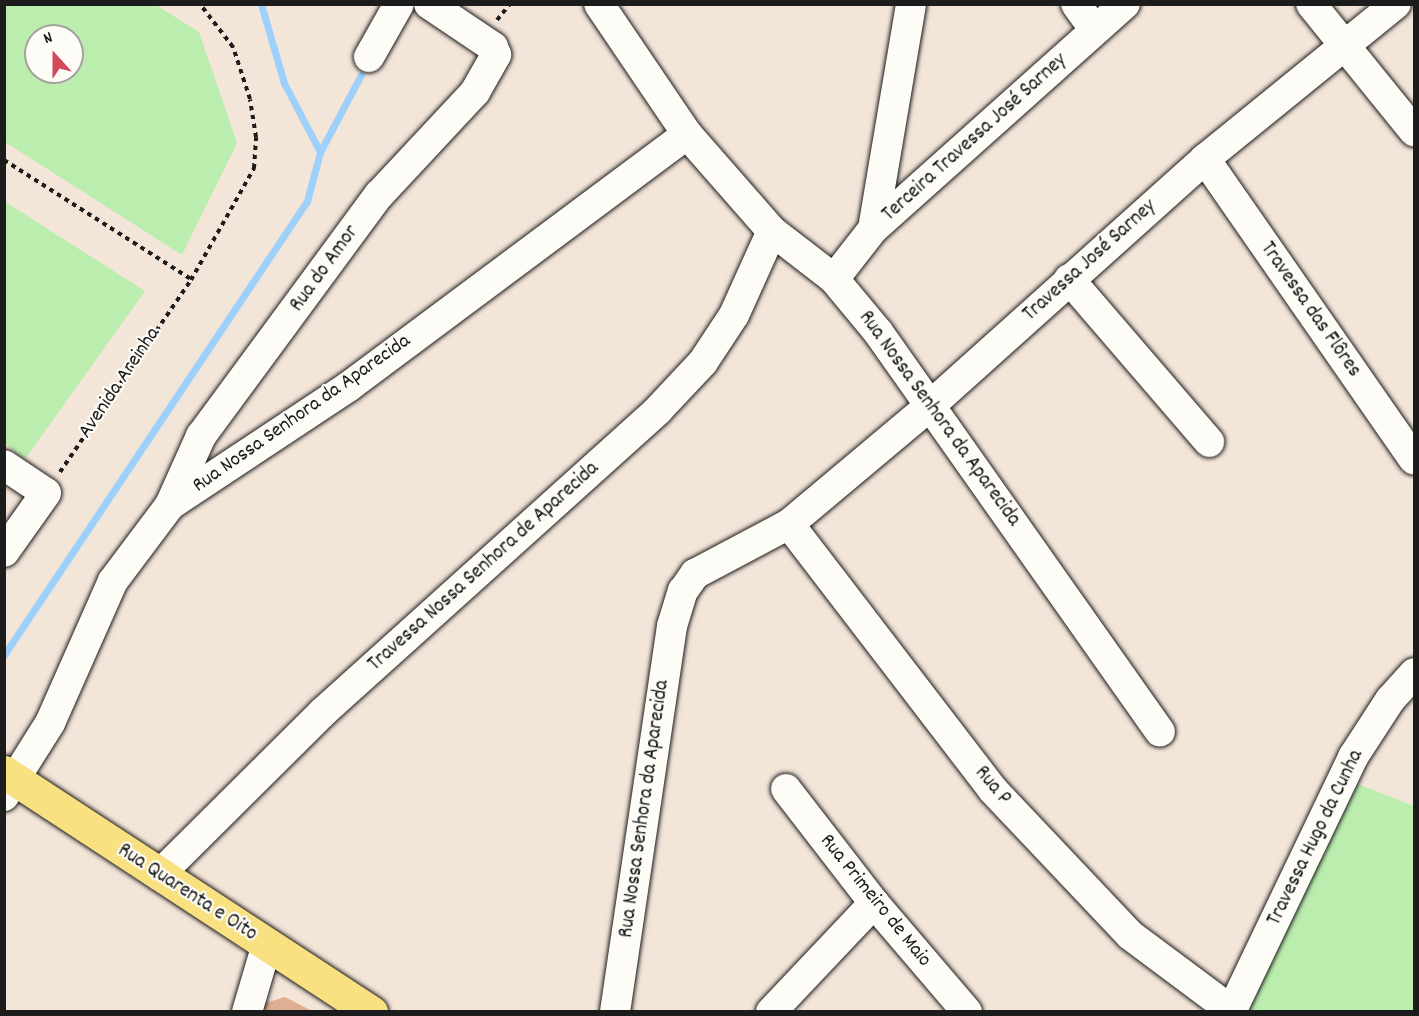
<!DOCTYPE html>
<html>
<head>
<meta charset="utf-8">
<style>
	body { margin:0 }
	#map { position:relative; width:1419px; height:1016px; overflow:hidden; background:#f4e5d9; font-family:Dekko,sans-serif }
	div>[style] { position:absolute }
	.green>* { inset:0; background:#bbeeae }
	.stream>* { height:7px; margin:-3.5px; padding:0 3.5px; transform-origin:3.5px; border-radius:3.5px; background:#9dd0fa }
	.building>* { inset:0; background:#e0ae92 }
	.path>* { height:4px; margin-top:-2px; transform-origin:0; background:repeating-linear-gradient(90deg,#1c1c1c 0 4.5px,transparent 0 9px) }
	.roads { filter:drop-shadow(0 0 2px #1c1c1c) drop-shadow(0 0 2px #1c1c1c) }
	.minor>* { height:30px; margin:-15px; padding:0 15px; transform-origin:15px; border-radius:15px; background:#fdfcf7 }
	.major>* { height:33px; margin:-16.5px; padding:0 16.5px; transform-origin:16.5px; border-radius:16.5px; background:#f9e181 }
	span { translate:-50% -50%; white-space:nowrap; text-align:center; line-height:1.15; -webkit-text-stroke:4.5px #fdfcf7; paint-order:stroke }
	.street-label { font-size:21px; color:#1c1c1c }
	.frame { position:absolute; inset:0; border:6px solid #1c1c1c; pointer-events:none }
	.north { position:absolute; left:24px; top:24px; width:60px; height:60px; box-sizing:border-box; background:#fdfcf7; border:2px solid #a3a29f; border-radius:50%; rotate:339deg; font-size:16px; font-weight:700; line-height:24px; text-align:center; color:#1c1c1c }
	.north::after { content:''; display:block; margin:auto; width:21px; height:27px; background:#d1495b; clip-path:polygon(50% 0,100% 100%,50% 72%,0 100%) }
</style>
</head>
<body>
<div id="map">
	<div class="green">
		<div style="clip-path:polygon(evenodd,4px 5px,156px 5px,199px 32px,237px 143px,182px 255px,5px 142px,4px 5px,36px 36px,72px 36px,72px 72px,36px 72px,36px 36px)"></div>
		<div style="clip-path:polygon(4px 201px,145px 291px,25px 459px,5px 444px)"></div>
		<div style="clip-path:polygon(1355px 783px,1414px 806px,1414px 1011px,1248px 1012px)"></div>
	</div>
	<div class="stream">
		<div style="left:261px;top:4px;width:82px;rotate:73.8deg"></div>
		<div style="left:284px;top:83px;width:78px;rotate:62.4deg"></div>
		<div style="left:4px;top:655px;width:546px;rotate:-56.28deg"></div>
		<div style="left:307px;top:201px;width:51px;rotate:-75.1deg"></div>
		<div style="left:320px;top:152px;width:87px;rotate:-62deg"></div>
	</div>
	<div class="building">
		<div style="clip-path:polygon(285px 997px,314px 1012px,261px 1012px,262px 1004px)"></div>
	</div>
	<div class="path">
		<div style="left:497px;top:20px;width:21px;rotate:-51deg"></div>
		<div style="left:4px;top:160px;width:222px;rotate:32.5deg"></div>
		<div style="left:60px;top:472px;width:232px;rotate:-55.7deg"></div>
		<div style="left:191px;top:280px;width:129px;rotate:-60.6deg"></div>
		<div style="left:254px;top:168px;width:31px;rotate:-86deg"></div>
		<div style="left:256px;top:137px;width:38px;rotate:-99deg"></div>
		<div style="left:250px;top:99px;width:55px;rotate:-108.1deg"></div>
		<div style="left:233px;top:47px;width:54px;rotate:-127.5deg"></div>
	</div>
	<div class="roads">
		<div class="minor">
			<div style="left:599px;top:4px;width:157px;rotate:55.9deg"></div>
			<div style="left:687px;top:134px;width:129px;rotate:48.8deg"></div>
			<div style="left:772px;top:231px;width:78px;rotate:37.7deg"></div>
			<div style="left:834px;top:279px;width:69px;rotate:50.3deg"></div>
			<div style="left:878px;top:332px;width:489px;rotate:54.8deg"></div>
			<div style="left:1076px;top:4px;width:32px;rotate:54deg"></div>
			<div style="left:1311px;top:4px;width:164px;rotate:51deg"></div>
			<div style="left:369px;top:57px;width:61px;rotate:-60.5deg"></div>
			<div style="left:1205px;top:159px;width:366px;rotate:55.2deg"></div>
			<div style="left:873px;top:229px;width:228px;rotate:-80.4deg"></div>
			<div style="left:834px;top:279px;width:63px;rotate:-52deg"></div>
			<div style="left:873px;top:229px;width:338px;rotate:-41.8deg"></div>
			<div style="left:1069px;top:279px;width:215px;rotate:49.3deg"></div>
			<div style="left:4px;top:465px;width:50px;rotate:33.7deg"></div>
			<div style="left:46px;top:493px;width:72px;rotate:125.4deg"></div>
			<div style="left:170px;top:505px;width:76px;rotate:-65.8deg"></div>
			<div style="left:201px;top:436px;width:300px;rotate:-53.6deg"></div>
			<div style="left:379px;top:195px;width:141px;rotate:-47deg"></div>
			<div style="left:475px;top:92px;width:43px;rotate:-60.4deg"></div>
			<div style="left:496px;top:55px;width:9px;rotate:-111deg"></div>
			<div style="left:493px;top:47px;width:77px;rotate:-146.1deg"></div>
			<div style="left:789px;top:524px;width:335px;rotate:52.5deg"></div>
			<div style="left:993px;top:790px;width:199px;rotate:46.6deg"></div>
			<div style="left:1130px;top:935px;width:127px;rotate:36.7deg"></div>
			<div style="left:786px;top:789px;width:144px;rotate:52.3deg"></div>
			<div style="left:874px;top:903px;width:143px;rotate:49.5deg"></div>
			<div style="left:4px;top:796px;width:86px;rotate:-57.8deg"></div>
			<div style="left:50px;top:723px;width:155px;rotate:-66.1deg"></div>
			<div style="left:113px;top:581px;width:95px;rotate:-53.1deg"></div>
			<div style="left:170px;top:505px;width:214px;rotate:-33.5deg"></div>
			<div style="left:348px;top:387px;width:423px;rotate:-36.7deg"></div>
			<div style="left:159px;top:875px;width:231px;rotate:-44.8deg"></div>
			<div style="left:323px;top:712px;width:451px;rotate:-42deg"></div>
			<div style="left:658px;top:410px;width:66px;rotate:-46.8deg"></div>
			<div style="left:703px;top:362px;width:56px;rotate:-56.6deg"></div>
			<div style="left:734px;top:315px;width:92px;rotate:-65.7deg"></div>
			<div style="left:247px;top:1012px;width:71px;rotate:-73.6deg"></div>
			<div style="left:615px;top:1012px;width:390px;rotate:-81.6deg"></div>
			<div style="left:672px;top:626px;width:37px;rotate:-73deg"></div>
			<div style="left:683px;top:591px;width:21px;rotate:-55deg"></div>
			<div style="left:695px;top:574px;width:106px;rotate:-28deg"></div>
			<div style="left:789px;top:524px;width:187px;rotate:-40deg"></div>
			<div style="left:932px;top:404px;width:367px;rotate:-41.9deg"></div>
			<div style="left:1205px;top:159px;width:246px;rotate:-39.1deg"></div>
			<div style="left:771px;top:1012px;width:150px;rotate:-46.6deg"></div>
			<div style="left:1231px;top:1012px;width:283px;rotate:-64.4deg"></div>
			<div style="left:1353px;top:757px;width:68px;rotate:-57deg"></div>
			<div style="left:1390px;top:700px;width:36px;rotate:-48deg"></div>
		</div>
		<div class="major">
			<div style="left:4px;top:772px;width:439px;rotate:33.2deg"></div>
		</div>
	</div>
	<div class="street-label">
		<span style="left:975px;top:138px;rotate:-42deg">Terceira Travessa José Sarney</span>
		<span style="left:1090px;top:261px;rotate:-42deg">Travessa José Sarney</span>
		<span style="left:325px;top:269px;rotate:-54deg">Rua do Amor</span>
		<span style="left:1310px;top:310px;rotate:55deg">Travessa das Flôres</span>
		<span style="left:120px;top:383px;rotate:-56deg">Avenida Areinha</span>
		<span style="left:302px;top:414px;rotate:-35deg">Rua Nossa Senhora da Aparecida</span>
		<span style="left:939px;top:419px;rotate:54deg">Rua Nossa Senhora da Aparecida</span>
		<span style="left:484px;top:567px;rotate:-42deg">Travessa Nossa Senhora de Aparecida</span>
		<span style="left:992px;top:786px;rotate:50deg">Rua P</span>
		<span style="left:645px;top:809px;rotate:-82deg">Rua Nossa Senhora da Aparecida</span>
		<span style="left:1316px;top:838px;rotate:-64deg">Travessa Hugo da Cunha</span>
		<span style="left:187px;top:893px;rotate:33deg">Rua Quarenta e Oito</span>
		<span style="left:875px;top:901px;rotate:51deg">Rua Primeiro de Maio</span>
	</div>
	<div class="frame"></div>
	<div class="north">N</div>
</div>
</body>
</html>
